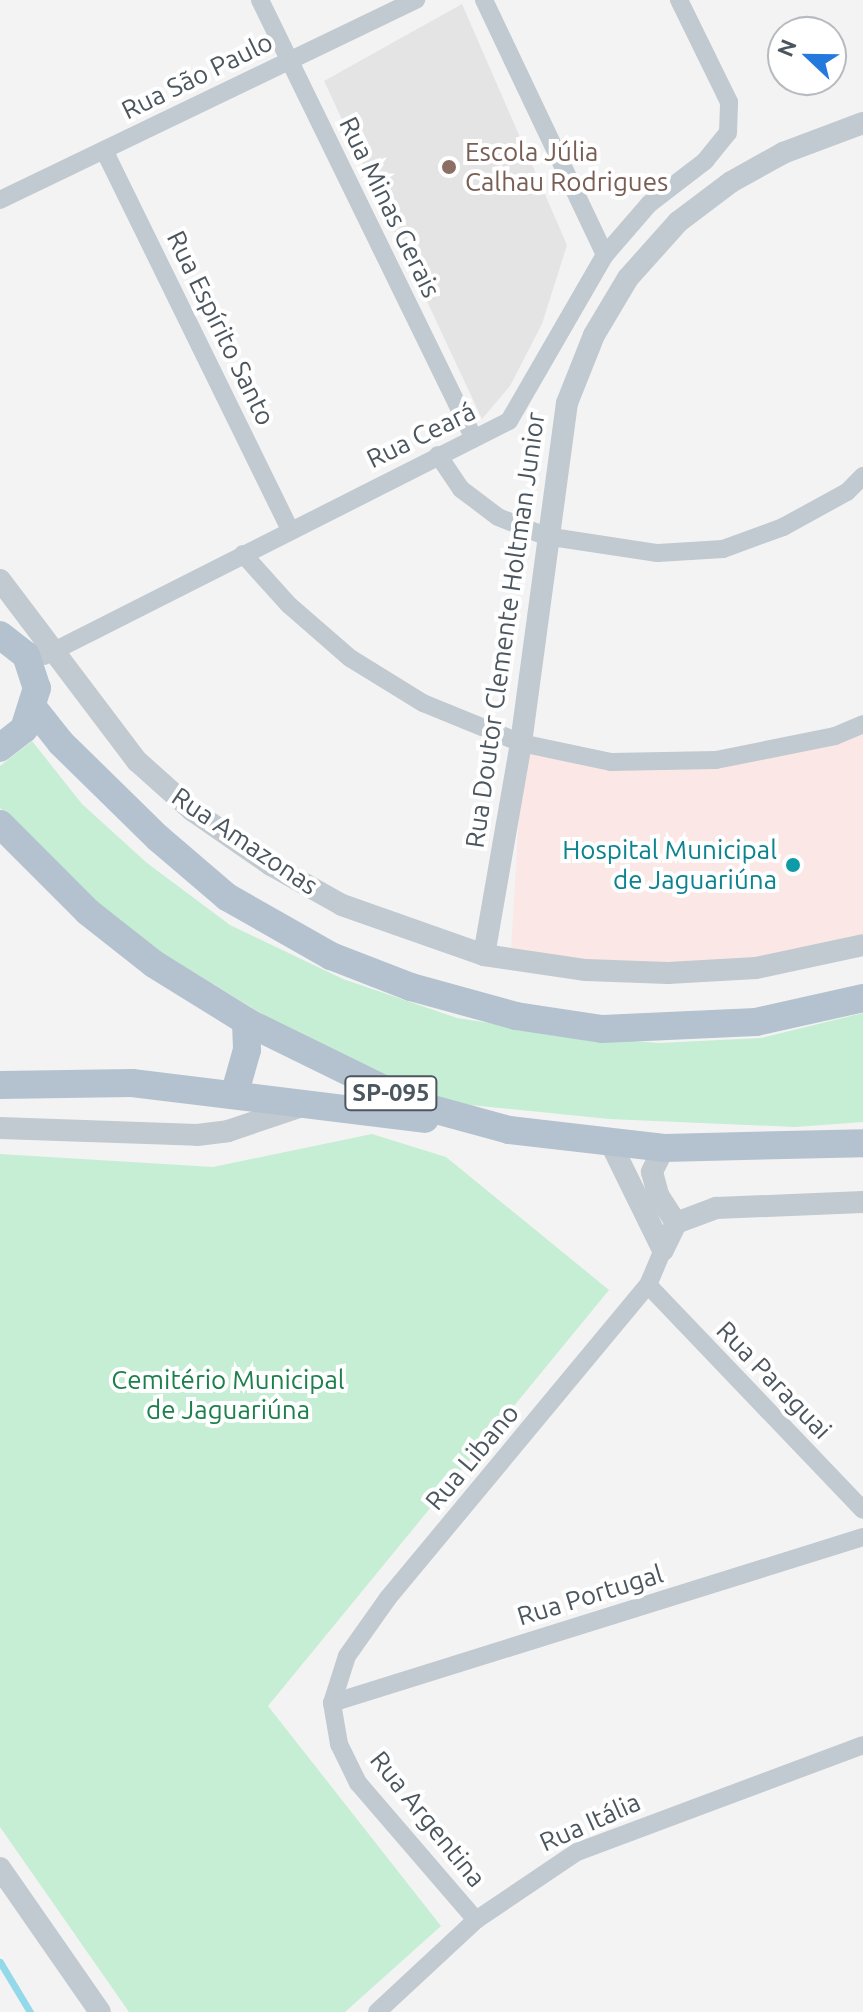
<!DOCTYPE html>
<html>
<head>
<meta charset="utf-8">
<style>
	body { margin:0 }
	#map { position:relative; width:863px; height:2012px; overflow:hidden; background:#f4f3f3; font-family:Ubuntu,sans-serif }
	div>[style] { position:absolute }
	.education>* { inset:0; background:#e5e4e4 }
	.medical>* { inset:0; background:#fbe8e6 }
	.green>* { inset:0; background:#c5eed4 }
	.stream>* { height:7px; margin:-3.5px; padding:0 3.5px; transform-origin:3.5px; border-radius:3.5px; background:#94d9e9 }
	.minor>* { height:18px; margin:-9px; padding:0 9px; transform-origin:9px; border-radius:9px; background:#c1cad0 }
	.tertiary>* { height:22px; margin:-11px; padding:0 11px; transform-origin:11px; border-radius:11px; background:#c1cad0 }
	.primary>* { height:28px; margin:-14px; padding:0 14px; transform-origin:14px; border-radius:14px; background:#b4c2cf }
	.dots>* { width:22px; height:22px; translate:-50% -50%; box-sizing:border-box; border:4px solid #fff; border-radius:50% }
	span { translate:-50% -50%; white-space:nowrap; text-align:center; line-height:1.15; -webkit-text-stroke:8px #fff; paint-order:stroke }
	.shield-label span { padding:2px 6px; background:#fff; border:2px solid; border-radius:6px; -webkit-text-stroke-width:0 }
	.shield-label { font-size:24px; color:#4b565f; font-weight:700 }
	.street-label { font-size:26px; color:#4b565f }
	.education-label { font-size:26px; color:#785e54 }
	.left { translate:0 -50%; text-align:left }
	.culture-label { font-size:26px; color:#0d838f }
	.right { translate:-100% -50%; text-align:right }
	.park-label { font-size:26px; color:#1d7f4c }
	.north { position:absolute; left:767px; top:16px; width:80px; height:80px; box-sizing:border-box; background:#fff; border:2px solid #b7bbbf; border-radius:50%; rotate:292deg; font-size:22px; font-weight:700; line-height:32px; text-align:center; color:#4b565f }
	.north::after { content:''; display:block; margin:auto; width:28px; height:36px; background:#2479dd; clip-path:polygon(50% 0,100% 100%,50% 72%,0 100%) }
</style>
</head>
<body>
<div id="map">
	<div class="education">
		<div style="clip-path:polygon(462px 4px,567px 245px,542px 324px,510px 386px,482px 419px,324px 81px)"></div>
	</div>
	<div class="medical">
		<div style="clip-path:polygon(863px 728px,863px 943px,668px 971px,511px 949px,523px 745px,717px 764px)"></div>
	</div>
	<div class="green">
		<div style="clip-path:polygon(32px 741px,82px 804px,147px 863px,230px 925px,343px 979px,457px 1018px,571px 1036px,659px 1043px,761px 1038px,863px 1013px,863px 1122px,795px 1127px,609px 1119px,451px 1103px,387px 1076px,280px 1025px,159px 951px,66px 879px,0 808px,0 766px)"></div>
		<div style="clip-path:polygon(372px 1134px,446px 1157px,609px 1290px,268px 1706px,441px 1926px,345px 2012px,129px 2012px,0 1827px,0 1154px,213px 1167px)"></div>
	</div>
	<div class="stream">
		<div style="left:0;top:1962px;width:58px;rotate:59deg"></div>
	</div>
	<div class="minor">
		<div style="left:260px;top:0;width:486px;rotate:64deg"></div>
		<div style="left:484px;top:0;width:282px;rotate:64.6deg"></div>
		<div style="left:104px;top:150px;width:423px;rotate:63.9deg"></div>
		<div style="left:0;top:200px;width:462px;rotate:-25.7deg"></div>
		<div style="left:438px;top:455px;width:41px;rotate:55.9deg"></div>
		<div style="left:461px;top:489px;width:46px;rotate:37.1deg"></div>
		<div style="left:498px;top:517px;width:51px;rotate:22deg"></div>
		<div style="left:545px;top:536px;width:114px;rotate:8.6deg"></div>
		<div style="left:658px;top:553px;width:65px;rotate:-3.5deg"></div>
		<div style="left:723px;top:549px;width:64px;rotate:-20.1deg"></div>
		<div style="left:783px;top:527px;width:73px;rotate:-28.7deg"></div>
		<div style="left:847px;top:492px;width:23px;rotate:-45deg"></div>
		<div style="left:243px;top:554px;width:69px;rotate:48deg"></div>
		<div style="left:289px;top:605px;width:81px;rotate:41deg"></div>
		<div style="left:350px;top:658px;width:86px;rotate:31.7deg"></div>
		<div style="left:423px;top:703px;width:106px;rotate:22.2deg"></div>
		<div style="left:521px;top:743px;width:92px;rotate:11.9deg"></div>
		<div style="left:611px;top:762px;width:105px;rotate:-1.1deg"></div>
		<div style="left:716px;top:760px;width:121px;rotate:-11.4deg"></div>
		<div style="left:835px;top:736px;width:30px;rotate:-23deg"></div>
		<div style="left:44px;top:656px;width:521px;rotate:-26.81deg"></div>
		<div style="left:509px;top:421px;width:192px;rotate:-60deg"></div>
		<div style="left:605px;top:255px;width:67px;rotate:-49.2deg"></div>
		<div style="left:649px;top:204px;width:71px;rotate:-37.5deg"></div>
		<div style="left:705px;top:161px;width:36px;rotate:-51deg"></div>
		<div style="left:728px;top:133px;width:31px;rotate:-88deg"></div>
		<div style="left:729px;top:102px;width:114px;rotate:-116.1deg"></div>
		<div style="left:648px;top:1285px;width:311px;rotate:46.3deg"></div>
		<div style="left:332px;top:1703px;width:556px;rotate:-17.36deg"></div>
		<div style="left:476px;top:1920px;width:181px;rotate:-130.7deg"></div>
		<div style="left:358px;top:1783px;width:43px;rotate:-116deg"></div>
		<div style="left:339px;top:1744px;width:42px;rotate:-99.7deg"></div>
		<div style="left:332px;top:1703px;width:49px;rotate:-72.3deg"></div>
		<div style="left:347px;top:1656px;width:71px;rotate:-54.7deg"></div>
		<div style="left:388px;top:1598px;width:407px;rotate:-50.3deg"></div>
		<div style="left:648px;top:1285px;width:38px;rotate:-67deg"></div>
		<div style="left:377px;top:2012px;width:135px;rotate:-42.9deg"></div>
		<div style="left:476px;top:1920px;width:122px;rotate:-34deg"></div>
		<div style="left:577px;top:1852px;width:305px;rotate:-20.5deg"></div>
	</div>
	<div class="tertiary">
		<div style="left:0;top:580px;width:227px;rotate:52.9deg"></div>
		<div style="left:137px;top:761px;width:75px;rotate:41.8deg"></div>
		<div style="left:193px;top:811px;width:95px;rotate:34.7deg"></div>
		<div style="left:271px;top:865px;width:81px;rotate:29.4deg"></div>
		<div style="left:342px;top:905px;width:151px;rotate:19.4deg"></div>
		<div style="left:484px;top:955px;width:103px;rotate:8.4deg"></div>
		<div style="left:586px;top:970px;width:82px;rotate:2.1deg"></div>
		<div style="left:668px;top:973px;width:88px;rotate:-3.3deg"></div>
		<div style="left:756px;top:968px;width:109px;rotate:-12.1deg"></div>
		<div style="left:484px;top:955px;width:215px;rotate:-80.1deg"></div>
		<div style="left:521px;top:743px;width:343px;rotate:-82.3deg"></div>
		<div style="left:567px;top:403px;width:73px;rotate:-68.3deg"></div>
		<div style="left:594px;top:335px;width:66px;rotate:-59.2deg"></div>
		<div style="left:628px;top:278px;width:75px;rotate:-48.2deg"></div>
		<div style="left:678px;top:222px;width:66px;rotate:-37deg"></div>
		<div style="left:731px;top:182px;width:60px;rotate:-29.1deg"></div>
		<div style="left:783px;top:153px;width:85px;rotate:-20.6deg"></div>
		<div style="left:0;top:1128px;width:197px;rotate:2deg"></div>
		<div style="left:197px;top:1135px;width:31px;rotate:-7deg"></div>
		<div style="left:228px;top:1131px;width:78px;rotate:-18.7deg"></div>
		<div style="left:610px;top:1142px;width:120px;rotate:63.9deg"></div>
		<div style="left:664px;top:1148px;width:27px;rotate:117deg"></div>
		<div style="left:652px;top:1172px;width:24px;rotate:75deg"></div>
		<div style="left:658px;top:1195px;width:33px;rotate:57deg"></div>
		<div style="left:663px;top:1250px;width:30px;rotate:-64deg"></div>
		<div style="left:676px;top:1223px;width:43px;rotate:-20.6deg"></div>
		<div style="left:716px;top:1208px;width:147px;rotate:-2.3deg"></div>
		<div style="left:0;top:1868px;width:175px;rotate:55.2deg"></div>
	</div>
	<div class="primary">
		<div style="left:0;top:635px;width:33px;rotate:38deg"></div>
		<div style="left:26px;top:655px;width:35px;rotate:72deg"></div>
		<div style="left:37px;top:688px;width:43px;rotate:107.6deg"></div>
		<div style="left:24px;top:729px;width:31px;rotate:142deg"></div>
		<div style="left:34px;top:709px;width:43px;rotate:51.5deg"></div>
		<div style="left:61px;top:743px;width:136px;rotate:44.4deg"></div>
		<div style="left:158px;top:838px;width:91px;rotate:40.5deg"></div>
		<div style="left:227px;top:897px;width:120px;rotate:29.6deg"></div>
		<div style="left:331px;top:956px;width:86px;rotate:21.2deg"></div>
		<div style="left:411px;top:987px;width:109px;rotate:15.4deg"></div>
		<div style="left:516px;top:1016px;width:87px;rotate:8.6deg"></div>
		<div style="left:602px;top:1029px;width:154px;rotate:-2.6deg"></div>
		<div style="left:756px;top:1022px;width:110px;rotate:-12.6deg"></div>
		<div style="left:0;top:824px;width:124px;rotate:45deg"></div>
		<div style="left:88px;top:912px;width:84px;rotate:38.2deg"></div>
		<div style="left:154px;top:964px;width:112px;rotate:31.8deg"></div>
		<div style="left:249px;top:1023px;width:184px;rotate:26.1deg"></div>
		<div style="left:414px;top:1104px;width:98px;rotate:15.3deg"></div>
		<div style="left:509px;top:1130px;width:156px;rotate:6.6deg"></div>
		<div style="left:664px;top:1148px;width:199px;rotate:-1.4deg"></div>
		<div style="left:0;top:1085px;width:132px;rotate:-0.9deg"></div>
		<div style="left:132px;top:1083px;width:295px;rotate:7deg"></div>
		<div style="left:235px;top:1092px;width:44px;rotate:-74.1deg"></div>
		<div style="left:247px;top:1050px;width:29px;rotate:-92deg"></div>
	</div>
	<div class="dots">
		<div style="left:449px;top:167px;background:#8d6e63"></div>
		<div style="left:793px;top:865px;background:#0f9aa8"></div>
	</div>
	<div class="shield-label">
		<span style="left:391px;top:1093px">SP-095</span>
	</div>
	<div class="street-label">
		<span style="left:197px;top:76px;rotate:-26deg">Rua São Paulo</span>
		<span style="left:390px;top:207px;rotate:64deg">Rua Minas Gerais</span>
		<span style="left:221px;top:328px;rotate:64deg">Rua Espírito Santo</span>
		<span style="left:421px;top:435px;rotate:-26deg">Rua Ceará</span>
		<span style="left:505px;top:630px;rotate:-82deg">Rua Doutor Clemente Holtman Junior</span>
		<span style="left:245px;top:841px;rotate:34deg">Rua Amazonas</span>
		<span style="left:774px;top:1380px;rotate:46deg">Rua Paraguai</span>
		<span style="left:472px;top:1457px;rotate:-50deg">Rua Libano</span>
		<span style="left:590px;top:1595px;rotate:-17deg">Rua Portugal</span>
		<span style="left:428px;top:1819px;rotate:51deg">Rua Argentina</span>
		<span style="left:590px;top:1822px;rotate:-24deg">Rua Itália</span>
	</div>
	<div class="education-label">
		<span class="left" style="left:465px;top:167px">Escola Júlia<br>Calhau Rodrigues</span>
	</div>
	<div class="culture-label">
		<span class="right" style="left:777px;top:865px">Hospital Municipal<br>de Jaguariúna</span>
	</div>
	<div class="park-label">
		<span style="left:228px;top:1395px">Cemitério Municipal<br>de Jaguariúna</span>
	</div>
	<div class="north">N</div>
</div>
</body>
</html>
